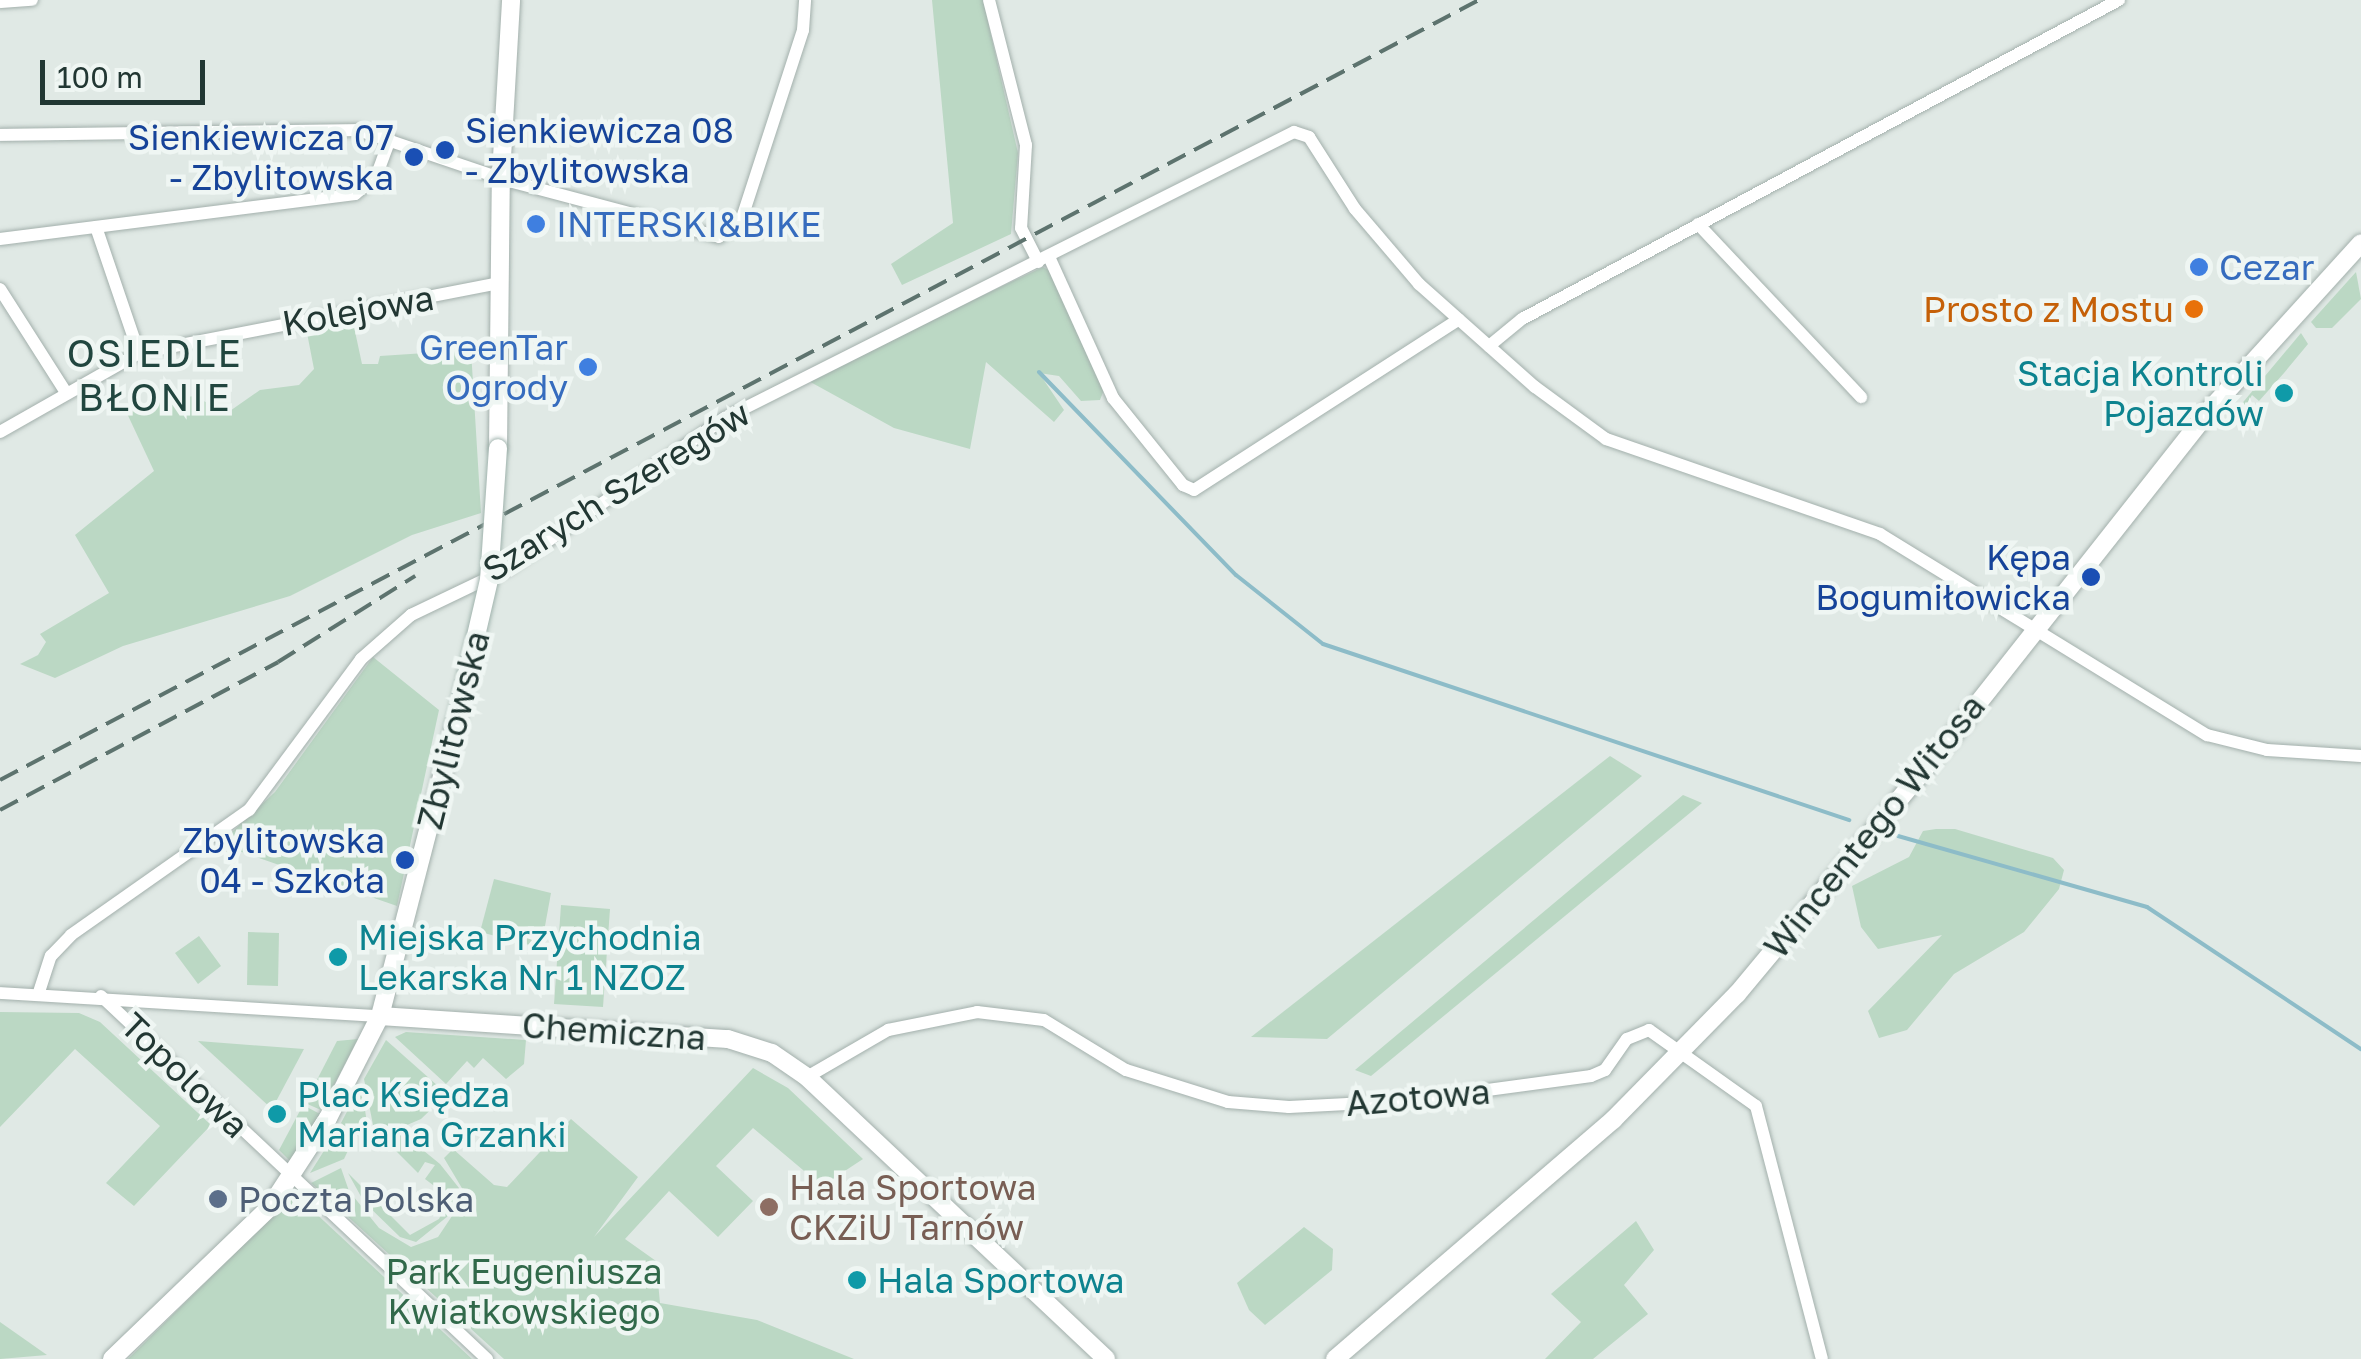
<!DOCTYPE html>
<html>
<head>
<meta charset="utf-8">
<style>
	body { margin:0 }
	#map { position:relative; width:2361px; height:1359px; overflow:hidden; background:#e0e9e5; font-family:"Golos Text",sans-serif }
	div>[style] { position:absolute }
	.green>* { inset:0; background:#bbd8c4 }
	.stream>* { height:4px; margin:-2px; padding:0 2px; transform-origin:2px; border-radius:2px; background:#8dbcc8 }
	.roads { filter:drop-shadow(0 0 2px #a3b0ac) drop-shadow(0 0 2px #a3b0ac) }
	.street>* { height:12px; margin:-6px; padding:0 6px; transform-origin:6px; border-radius:6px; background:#fff }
	.secondary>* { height:18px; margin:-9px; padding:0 9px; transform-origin:9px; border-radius:9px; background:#fff }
	.rail>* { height:4px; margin-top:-2px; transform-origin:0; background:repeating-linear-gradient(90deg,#5d736e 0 20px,transparent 0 30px) }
	.bridges { filter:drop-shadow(0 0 2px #a0b3ad) drop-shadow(0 0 2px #a0b3ad) }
	.secondary-bridge>* { height:18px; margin:-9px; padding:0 9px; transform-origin:9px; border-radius:9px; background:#fff }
	.dots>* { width:28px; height:28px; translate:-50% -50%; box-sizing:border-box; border:5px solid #eff6f3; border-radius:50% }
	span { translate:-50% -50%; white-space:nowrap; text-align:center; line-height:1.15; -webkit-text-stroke:9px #eff6f3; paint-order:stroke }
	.transit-label { font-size:35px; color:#164399 }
	.left { translate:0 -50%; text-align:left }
	.right { translate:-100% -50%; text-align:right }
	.shop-label { font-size:35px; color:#366cbe }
	.food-label { font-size:35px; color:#c56008 }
	.street-label { font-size:35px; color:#223733 }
	.culture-label { font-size:35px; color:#0d838f }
	.education-label { font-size:35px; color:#785e54 }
	.service-label { font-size:35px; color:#4e5e75 }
	.park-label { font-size:35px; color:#31694a }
	.neighbourhood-label { font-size:38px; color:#21463f; letter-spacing:2.5px }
	.scale { position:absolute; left:40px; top:60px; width:165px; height:45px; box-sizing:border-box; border:5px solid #223733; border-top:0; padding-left:12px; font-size:30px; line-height:35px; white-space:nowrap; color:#223733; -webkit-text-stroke:8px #eff6f3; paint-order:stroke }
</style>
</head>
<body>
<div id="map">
	<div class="green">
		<div style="clip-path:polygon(932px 0,983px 0,1018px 153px,1011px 234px,902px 285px,891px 264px,953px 223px)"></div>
		<div style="clip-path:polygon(1043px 267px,1054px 273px,1105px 387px,1100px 400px,1081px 401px,1059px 376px,1039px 373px,1064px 410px,1054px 422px,986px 362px,970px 449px,894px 428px,805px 379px)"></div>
		<div style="clip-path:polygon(2356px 272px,2361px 299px,2332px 328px,2316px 328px,2311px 322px)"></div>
		<div style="clip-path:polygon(353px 322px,362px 364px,378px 364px,380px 356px,471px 350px,481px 513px,412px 535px,290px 596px,123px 646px,55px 678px,20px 664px,38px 655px,46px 642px,40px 634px,109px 593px,75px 535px,154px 471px,124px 407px,194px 396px,227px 413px,260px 390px,299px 385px,314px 369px,307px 333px)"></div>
		<div style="clip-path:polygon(2301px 333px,2308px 344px,2284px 373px,2259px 401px,2252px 395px,2239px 417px,2229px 419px)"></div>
		<div style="clip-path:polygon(373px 657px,439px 710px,397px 906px,219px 844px,275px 792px)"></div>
		<div style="clip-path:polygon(1610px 756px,1642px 776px,1327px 1039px,1251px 1037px)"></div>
		<div style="clip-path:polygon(1683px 795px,1702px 803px,1371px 1076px,1355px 1070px)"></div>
		<div style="clip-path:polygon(1936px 829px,1955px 829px,2053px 858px,2064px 870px,2059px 889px,2024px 932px,1954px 974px,1907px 1030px,1879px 1038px,1868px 1011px,1942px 935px,1878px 949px,1861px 927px,1852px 886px,1909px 857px,1923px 831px)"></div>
		<div style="clip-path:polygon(494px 879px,551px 893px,541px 948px,480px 932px)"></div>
		<div style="clip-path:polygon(561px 905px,610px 909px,603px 1007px,554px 1004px)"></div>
		<div style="clip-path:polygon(248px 932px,279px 933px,278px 986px,247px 985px)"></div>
		<div style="clip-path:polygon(199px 936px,221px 966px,198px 984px,175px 953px)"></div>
		<div style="clip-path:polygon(0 1012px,79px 1013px,100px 1022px,211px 1125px,134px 1206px,106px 1183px,160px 1126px,75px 1049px,0 1127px)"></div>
		<div style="clip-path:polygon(406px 1032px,526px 1040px,524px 1064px,506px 1079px,483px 1058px,474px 1068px,467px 1061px,446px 1084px,395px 1037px)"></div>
		<div style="clip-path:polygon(358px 1039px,321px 1110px,305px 1103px,337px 1041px)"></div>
		<div style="clip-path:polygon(386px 1040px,447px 1094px,421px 1119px,400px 1128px,373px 1125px,364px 1079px)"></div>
		<div style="clip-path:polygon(198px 1041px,304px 1049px,272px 1109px)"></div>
		<div style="clip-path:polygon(753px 1068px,788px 1088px,863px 1159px,822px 1186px,753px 1128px,716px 1166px,753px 1201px,718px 1237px,669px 1191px,625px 1239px,656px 1261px,660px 1303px,757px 1320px,854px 1359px,504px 1359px,311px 1183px,341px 1168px,349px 1191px,379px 1228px,411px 1247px,438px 1237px,466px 1195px,444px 1158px,453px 1149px,494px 1185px,507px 1187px,571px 1119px,638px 1177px,594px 1237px)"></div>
		<div style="clip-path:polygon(361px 1085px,368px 1129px,357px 1136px,341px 1123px)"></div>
		<div style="clip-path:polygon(303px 1105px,320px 1114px,290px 1161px,279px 1150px)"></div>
		<div style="clip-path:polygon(337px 1130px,352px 1142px,344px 1159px,310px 1173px)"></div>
		<div style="clip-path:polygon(402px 1133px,440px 1164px,459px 1188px,453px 1212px,416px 1242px,400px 1237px,364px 1202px,348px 1173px,410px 1235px,439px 1219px,449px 1197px,425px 1179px,435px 1165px,425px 1162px,418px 1173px,393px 1148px,379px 1144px)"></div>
		<div style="clip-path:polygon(295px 1194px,472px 1359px,128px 1359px)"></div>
		<div style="clip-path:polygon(1636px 1221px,1654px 1250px,1624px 1285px,1648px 1314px,1593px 1359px,1545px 1359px,1581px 1322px,1551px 1294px)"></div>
		<div style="clip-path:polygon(1304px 1227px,1333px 1249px,1332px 1270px,1265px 1325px,1249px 1310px,1237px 1283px)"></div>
		<div style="clip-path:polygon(0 1322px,47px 1355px,0 1359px)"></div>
	</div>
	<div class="stream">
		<div style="left:1039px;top:372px;width:283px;rotate:45.9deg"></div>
		<div style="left:1236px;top:575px;width:111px;rotate:38.4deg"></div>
		<div style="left:1323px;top:644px;width:555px;rotate:18.5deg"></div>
		<div style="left:1898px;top:836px;width:259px;rotate:15.9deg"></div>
		<div style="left:2147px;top:907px;width:257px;rotate:33.6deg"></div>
	</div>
	<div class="roads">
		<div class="street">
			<div style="left:989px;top:0;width:150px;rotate:75.7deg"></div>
			<div style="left:1026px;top:145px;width:83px;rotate:93.4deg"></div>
			<div style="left:1021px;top:228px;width:38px;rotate:63deg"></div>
			<div style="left:0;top:2px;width:32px;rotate:-4deg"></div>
			<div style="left:0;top:135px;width:358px;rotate:-0.8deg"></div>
			<div style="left:358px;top:130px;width:159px;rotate:18.7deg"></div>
			<div style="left:509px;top:181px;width:217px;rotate:14.9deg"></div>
			<div style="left:719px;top:237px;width:27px;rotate:-36deg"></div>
			<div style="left:741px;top:221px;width:201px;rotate:-72deg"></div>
			<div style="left:803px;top:30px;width:30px;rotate:-86deg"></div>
			<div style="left:1698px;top:224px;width:238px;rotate:46.7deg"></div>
			<div style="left:96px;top:227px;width:133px;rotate:71.2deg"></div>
			<div style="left:0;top:239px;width:358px;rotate:-7.2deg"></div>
			<div style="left:355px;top:194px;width:27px;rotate:-39deg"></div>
			<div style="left:376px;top:177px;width:40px;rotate:-69.8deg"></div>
			<div style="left:1050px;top:259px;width:153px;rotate:65.6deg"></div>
			<div style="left:1113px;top:398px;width:112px;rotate:51.2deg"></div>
			<div style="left:1183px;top:485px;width:12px;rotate:24deg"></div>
			<div style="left:1194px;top:490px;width:315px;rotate:-32.8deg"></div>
			<div style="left:0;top:289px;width:121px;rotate:57.5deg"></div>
			<div style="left:1489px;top:346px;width:43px;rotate:-39.3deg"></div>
			<div style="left:1522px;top:319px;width:677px;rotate:-28.12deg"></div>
			<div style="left:0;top:432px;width:160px;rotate:-29.6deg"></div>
			<div style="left:139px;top:353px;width:367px;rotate:-11deg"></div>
			<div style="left:39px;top:992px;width:38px;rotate:-72deg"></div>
			<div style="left:51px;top:956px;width:29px;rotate:-46deg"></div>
			<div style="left:71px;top:935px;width:218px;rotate:-35.1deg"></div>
			<div style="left:249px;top:810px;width:188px;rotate:-53.4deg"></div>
			<div style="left:361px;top:659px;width:67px;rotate:-41.3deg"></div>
			<div style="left:411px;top:615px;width:109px;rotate:-25.6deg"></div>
			<div style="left:509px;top:568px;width:263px;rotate:-34.8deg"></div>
			<div style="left:725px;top:418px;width:637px;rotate:-26.69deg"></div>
			<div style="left:1294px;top:132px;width:16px;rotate:18deg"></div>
			<div style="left:1309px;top:137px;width:85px;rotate:57.4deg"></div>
			<div style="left:1355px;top:209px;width:99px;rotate:49.5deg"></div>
			<div style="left:1419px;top:284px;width:155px;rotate:41.6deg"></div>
			<div style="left:1535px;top:387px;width:88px;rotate:36.2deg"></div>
			<div style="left:1606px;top:439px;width:290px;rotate:19.1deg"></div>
			<div style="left:1880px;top:534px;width:384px;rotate:31.6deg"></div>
			<div style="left:2207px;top:735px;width:62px;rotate:14deg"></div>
			<div style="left:2267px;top:750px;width:94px;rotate:3.7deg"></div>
			<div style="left:0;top:993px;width:381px;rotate:3.5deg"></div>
			<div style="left:101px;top:996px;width:530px;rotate:43.24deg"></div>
			<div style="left:807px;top:1077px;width:94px;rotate:-30.1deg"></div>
			<div style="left:888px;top:1030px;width:91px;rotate:-11.4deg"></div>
			<div style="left:977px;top:1012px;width:67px;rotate:6.8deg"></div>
			<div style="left:1044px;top:1020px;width:96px;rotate:31.4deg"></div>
			<div style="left:1126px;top:1070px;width:107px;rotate:17.4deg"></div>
			<div style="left:1228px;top:1102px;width:61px;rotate:4.7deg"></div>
			<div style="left:1289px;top:1107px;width:117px;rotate:-2.9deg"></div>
			<div style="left:1406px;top:1101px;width:187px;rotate:-7.7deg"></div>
			<div style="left:1591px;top:1076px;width:15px;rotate:-23deg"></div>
			<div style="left:1605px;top:1070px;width:38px;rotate:-55deg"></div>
			<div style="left:1627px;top:1039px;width:24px;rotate:-22deg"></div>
			<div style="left:1649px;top:1030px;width:131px;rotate:35.4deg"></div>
			<div style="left:1756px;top:1106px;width:261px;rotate:75.4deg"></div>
		</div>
		<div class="secondary">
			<div style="left:498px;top:448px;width:273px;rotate:-89.4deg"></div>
			<div style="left:501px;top:175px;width:175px;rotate:-86.7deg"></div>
			<div style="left:380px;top:1016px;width:349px;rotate:3.8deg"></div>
			<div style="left:728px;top:1039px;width:46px;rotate:17.7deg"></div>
			<div style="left:772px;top:1053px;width:42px;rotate:34.4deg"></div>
			<div style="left:807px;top:1077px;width:411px;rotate:43.3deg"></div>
			<div style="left:112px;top:1359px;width:219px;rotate:-43.9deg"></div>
			<div style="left:270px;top:1207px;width:106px;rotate:-56.9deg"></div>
			<div style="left:328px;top:1118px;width:114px;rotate:-63deg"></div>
			<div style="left:380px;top:1016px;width:300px;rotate:-75.5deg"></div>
			<div style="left:1335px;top:1359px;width:367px;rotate:-40.7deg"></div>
			<div style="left:1613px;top:1120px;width:177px;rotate:-45.5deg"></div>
			<div style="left:1737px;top:994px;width:331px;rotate:-50.2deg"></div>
			<div style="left:1949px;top:740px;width:417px;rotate:-51.7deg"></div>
			<div style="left:2207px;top:413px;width:229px;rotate:-47.8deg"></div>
		</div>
	</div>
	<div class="rail">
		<div style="left:0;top:780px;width:1672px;rotate:-27.81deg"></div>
		<div style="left:0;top:810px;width:315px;rotate:-28deg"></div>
		<div style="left:278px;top:662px;width:162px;rotate:-32.1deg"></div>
	</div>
	<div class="bridges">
		<div class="secondary-bridge">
			<div style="left:455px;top:726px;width:150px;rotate:-76.9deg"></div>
			<div style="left:489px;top:580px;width:132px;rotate:-86.1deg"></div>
		</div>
	</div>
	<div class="dots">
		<div style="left:445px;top:150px;background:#1a4fb4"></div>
		<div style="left:414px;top:157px;background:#1a4fb4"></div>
		<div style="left:536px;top:224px;background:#3f7fe0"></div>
		<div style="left:2199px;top:267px;background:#3f7fe0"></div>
		<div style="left:2194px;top:309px;background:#e8710a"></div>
		<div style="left:588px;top:367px;background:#3f7fe0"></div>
		<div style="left:2284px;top:393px;background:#0f9aa8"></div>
		<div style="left:2091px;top:577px;background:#1a4fb4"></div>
		<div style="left:405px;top:860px;background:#1a4fb4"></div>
		<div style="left:338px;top:957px;background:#0f9aa8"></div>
		<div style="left:277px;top:1114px;background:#0f9aa8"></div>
		<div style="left:218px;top:1199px;background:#5c6f8a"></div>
		<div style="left:769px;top:1207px;background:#8d6e63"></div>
		<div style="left:857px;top:1280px;background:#0f9aa8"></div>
	</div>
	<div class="transit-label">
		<span class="left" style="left:465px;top:150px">Sienkiewicza 08<br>- Zbylitowska</span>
		<span class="right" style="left:394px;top:157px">Sienkiewicza 07<br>- Zbylitowska</span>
		<span class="right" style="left:2071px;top:577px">Kępa<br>Bogumiłowicka</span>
		<span class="right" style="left:385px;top:860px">Zbylitowska<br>04 - Szkoła</span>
	</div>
	<div class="shop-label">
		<span class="left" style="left:556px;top:224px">INTERSKI&amp;BIKE</span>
		<span class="left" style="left:2219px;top:267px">Cezar</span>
		<span class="right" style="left:568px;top:367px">GreenTar<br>Ogrody</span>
	</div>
	<div class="food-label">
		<span class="right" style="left:2174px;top:309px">Prosto z Mostu</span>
	</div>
	<div class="street-label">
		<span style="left:358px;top:310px;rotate:-10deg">Kolejowa</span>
		<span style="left:616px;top:491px;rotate:-32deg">Szarych Szeregów</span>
		<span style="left:453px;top:730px;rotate:-76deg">Zbylitowska</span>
		<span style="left:1874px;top:826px;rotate:-51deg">Wincentego Witosa</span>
		<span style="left:614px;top:1031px;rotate:4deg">Chemiczna</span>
		<span style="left:185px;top:1075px;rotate:44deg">Topolowa</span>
		<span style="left:1418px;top:1097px;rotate:-5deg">Azotowa</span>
	</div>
	<div class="culture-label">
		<span class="right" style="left:2264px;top:393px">Stacja Kontroli<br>Pojazdów</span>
		<span class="left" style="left:358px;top:957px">Miejska Przychodnia<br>Lekarska Nr 1 NZOZ</span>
		<span class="left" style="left:297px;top:1114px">Plac Księdza<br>Mariana Grzanki</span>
		<span class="left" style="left:877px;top:1280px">Hala Sportowa</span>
	</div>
	<div class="education-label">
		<span class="left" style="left:789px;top:1207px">Hala Sportowa<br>CKZiU Tarnów</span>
	</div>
	<div class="service-label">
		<span class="left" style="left:238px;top:1199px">Poczta Polska</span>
	</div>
	<div class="park-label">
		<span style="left:524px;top:1291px">Park Eugeniusza<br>Kwiatkowskiego</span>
	</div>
	<div class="neighbourhood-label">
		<span style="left:155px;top:375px">OSIEDLE<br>BŁONIE</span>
	</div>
	<div class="scale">100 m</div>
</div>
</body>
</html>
